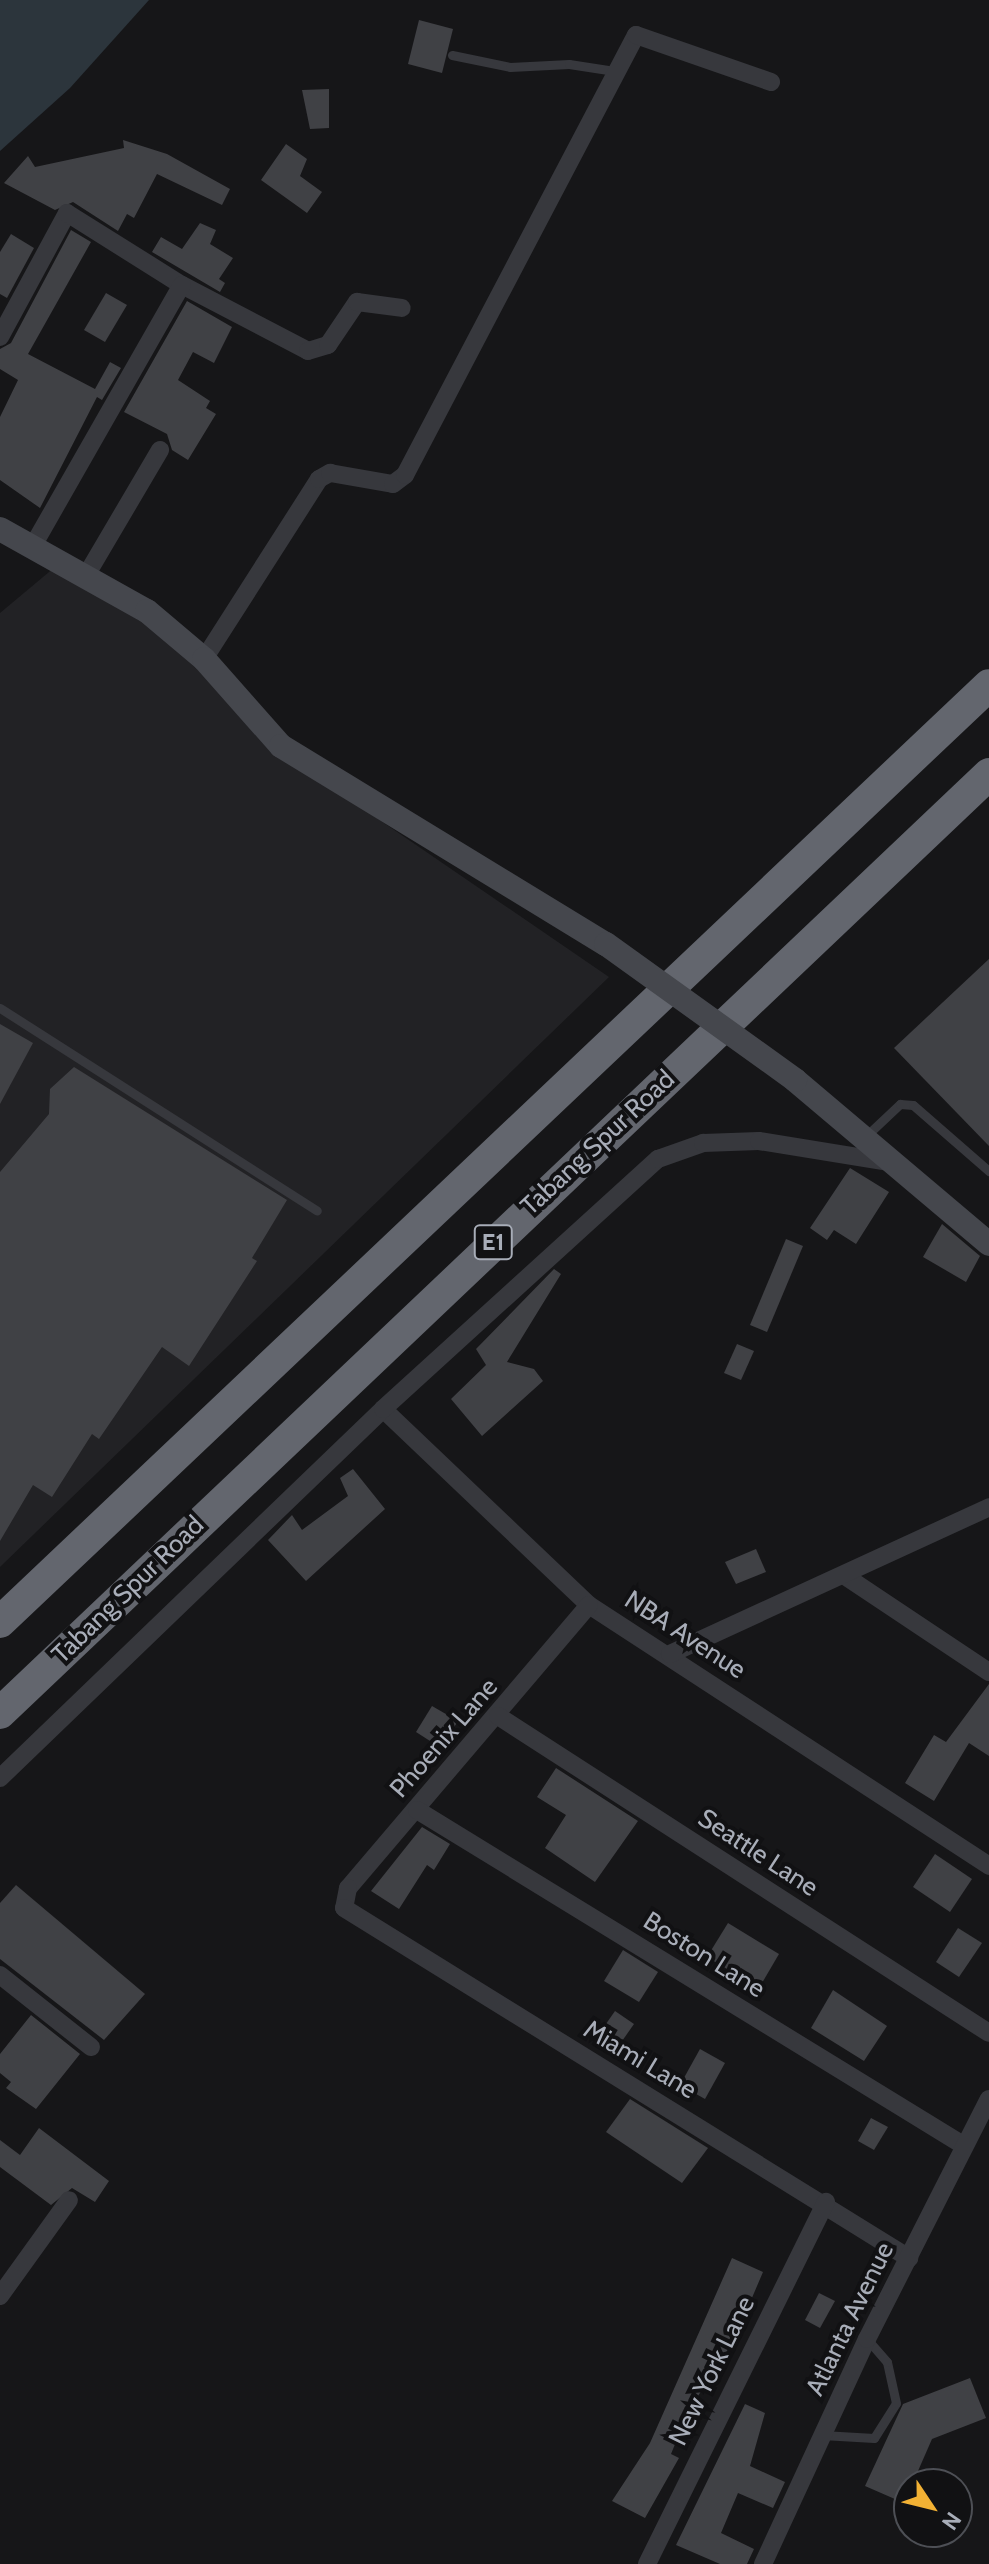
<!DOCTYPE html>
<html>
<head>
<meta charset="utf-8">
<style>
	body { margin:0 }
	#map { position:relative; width:989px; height:2564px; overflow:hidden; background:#161618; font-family:Cabin,sans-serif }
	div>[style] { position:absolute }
	.built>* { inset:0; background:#222225 }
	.water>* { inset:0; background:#2c353c }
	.building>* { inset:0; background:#404145 }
	.lane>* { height:9px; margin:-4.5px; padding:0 4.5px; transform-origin:4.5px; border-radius:4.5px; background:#37383d }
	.street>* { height:18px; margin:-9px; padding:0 9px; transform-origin:9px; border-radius:9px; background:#37383d }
	.secondary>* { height:24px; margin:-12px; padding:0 12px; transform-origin:12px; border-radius:12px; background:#45474d }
	.highway>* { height:32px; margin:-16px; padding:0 16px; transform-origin:16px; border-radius:16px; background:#63666e }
	.secondary-bridge>* { height:24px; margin:-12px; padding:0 12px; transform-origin:12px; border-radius:12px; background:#45474d }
	span { translate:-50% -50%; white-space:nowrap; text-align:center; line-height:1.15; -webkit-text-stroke:8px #111113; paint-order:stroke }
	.shield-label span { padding:2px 6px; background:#111113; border:2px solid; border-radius:6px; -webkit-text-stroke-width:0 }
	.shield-label { font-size:24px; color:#a8adb8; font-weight:700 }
	.street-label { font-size:26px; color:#a8adb8 }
	.north { position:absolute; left:893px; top:2468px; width:80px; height:80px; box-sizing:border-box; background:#111113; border:2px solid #4d4f55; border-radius:50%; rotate:125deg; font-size:22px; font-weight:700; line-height:32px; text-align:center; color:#a8adb8 }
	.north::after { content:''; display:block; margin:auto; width:28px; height:36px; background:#f2b134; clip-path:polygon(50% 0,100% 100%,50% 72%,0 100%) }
</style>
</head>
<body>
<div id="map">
	<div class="built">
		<div style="clip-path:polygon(55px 567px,192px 654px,273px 747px,609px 977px,0 1567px,0 613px)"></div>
	</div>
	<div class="water">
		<div style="clip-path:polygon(0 0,149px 0,70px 88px,0 151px)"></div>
	</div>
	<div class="building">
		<div style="clip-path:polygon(419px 20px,453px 29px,442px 73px,408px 64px)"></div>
		<div style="clip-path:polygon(329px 89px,329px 128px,310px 129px,302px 90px)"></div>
		<div style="clip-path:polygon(123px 140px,167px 154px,230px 189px,222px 205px,157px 174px,134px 218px,127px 214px,118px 231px,73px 202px,55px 210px,4px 183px,28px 156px,35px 167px,124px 148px)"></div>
		<div style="clip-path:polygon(286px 144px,307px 159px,300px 176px,322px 192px,307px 213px,261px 180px)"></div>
		<div style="clip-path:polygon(200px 223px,216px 230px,210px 244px,233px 258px,219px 279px,225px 283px,220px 292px,152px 252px,161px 237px,182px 249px)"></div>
		<div style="clip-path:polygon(71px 230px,91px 242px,28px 354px,95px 389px,110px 362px,121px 368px,102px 400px,97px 397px,40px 508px,0 480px,0 417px,18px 380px,0 369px,0 349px,11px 343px)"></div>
		<div style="clip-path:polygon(11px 234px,34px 248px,7px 298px,0 294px,0 252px)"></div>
		<div style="clip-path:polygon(106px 293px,127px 305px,105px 342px,84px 330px)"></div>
		<div style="clip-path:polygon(187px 301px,232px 327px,214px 363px,193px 352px,178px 380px,210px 401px,206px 408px,216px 414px,188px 460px,172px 450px,167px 434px,124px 412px)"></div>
		<div style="clip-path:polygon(989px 959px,989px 1146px,894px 1048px)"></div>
		<div style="clip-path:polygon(0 1024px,33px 1043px,0 1104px)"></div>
		<div style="clip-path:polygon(74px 1067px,287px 1200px,252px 1258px,257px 1261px,189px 1366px,162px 1347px,99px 1439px,92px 1434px,52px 1497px,33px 1485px,0 1541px,0 1172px,49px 1114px,50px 1089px)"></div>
		<div style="clip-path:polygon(850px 1168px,889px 1192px,856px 1244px,834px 1230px,827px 1240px,810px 1228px)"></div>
		<div style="clip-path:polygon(942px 1224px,980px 1256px,966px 1282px,923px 1257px)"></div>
		<div style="clip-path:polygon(786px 1239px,803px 1246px,767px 1332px,750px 1325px)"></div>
		<div style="clip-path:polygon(554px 1269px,561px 1274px,507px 1362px,534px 1369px,543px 1381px,482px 1436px,451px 1399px,486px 1365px,476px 1349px)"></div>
		<div style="clip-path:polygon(737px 1344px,754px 1351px,741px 1380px,724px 1373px)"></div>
		<div style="clip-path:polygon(353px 1469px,385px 1509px,306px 1581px,268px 1540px,292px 1515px,302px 1530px,348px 1496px,340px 1478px)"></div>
		<div style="clip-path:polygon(756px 1549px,766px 1572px,736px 1584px,725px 1562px)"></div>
		<div style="clip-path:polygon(989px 1684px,989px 1756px,969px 1743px,934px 1801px,905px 1783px,934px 1735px,946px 1742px)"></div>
		<div style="clip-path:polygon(432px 1706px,458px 1721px,441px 1748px,416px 1732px)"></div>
		<div style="clip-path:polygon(556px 1768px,638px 1821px,595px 1882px,545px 1848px,566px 1815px,537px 1797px)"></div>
		<div style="clip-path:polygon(422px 1827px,450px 1844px,434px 1870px,427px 1865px,399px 1909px,371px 1891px)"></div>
		<div style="clip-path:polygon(935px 1854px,972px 1879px,950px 1912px,913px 1887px)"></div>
		<div style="clip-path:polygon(16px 1885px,145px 1994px,104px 2040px,0 1959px,0 1903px)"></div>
		<div style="clip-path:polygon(728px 1923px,779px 1954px,759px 1988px,707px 1957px)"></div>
		<div style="clip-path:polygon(958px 1928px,982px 1943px,959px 1977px,936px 1962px)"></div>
		<div style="clip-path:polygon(623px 1950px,658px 1972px,639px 2002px,604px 1981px)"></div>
		<div style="clip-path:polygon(833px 1990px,887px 2026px,864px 2061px,811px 2028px)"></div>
		<div style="clip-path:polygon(615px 2011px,634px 2024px,620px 2044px,601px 2031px)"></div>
		<div style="clip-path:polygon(31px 2015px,80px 2054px,36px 2109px,6px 2088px,11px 2082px,0 2073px,0 2054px)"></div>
		<div style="clip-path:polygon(700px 2049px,725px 2063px,705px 2099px,680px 2085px)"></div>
		<div style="clip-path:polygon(630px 2099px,708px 2148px,682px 2183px,606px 2132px)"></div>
		<div style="clip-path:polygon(871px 2118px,888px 2127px,874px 2150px,858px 2141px)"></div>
		<div style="clip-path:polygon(39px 2128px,109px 2181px,95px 2202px,72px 2188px,51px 2205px,0 2167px,0 2140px,20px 2155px)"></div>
		<div style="clip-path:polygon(732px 2258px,763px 2272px,734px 2340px,689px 2410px,671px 2454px,679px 2458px,645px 2518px,612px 2501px,650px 2443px)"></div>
		<div style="clip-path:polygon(819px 2293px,835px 2301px,820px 2328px,805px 2320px)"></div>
		<div style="clip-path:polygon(970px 2378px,986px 2418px,932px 2439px,904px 2503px,865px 2486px,903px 2404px)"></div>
		<div style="clip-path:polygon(745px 2404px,765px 2413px,750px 2466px,785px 2482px,773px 2508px,738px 2493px,721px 2533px,754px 2549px,747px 2564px,720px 2564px,676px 2545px)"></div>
	</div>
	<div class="lane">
		<div style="left:452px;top:55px;width:59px;rotate:11.7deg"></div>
		<div style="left:510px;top:67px;width:59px;rotate:-2.9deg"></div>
		<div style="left:569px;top:64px;width:46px;rotate:8.8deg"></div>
		<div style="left:0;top:1008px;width:376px;rotate:32.6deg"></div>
		<div style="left:866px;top:1136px;width:47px;rotate:-43.3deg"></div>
		<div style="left:900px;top:1104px;width:13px;rotate:4deg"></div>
		<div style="left:913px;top:1105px;width:101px;rotate:41deg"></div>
		<div style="left:822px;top:2435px;width:52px;rotate:3.3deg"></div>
		<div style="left:874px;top:2438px;width:41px;rotate:-57.8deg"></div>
		<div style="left:896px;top:2403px;width:42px;rotate:-102.4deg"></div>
		<div style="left:887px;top:2362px;width:30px;rotate:-131deg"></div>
	</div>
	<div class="street">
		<div style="left:0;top:337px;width:141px;rotate:-61.6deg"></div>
		<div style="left:67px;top:213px;width:136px;rotate:32.1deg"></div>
		<div style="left:182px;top:285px;width:142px;rotate:27.6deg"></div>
		<div style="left:308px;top:351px;width:21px;rotate:-17deg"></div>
		<div style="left:328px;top:345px;width:52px;rotate:-56deg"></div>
		<div style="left:357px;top:302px;width:45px;rotate:7.6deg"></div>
		<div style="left:34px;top:544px;width:298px;rotate:-60.3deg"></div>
		<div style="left:87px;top:574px;width:144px;rotate:-59.5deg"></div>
		<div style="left:204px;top:659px;width:214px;rotate:-57.4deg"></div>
		<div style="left:319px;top:479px;width:13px;rotate:-29deg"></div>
		<div style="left:330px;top:473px;width:64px;rotate:9.9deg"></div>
		<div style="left:393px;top:484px;width:15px;rotate:-37deg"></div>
		<div style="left:405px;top:475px;width:497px;rotate:-62.3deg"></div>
		<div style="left:636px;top:35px;width:143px;rotate:19.2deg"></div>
		<div style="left:383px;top:1409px;width:284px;rotate:43.6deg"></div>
		<div style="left:589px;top:1605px;width:478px;rotate:33.1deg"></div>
		<div style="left:845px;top:1576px;width:173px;rotate:33.7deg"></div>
		<div style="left:589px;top:1605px;width:372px;rotate:130.4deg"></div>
		<div style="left:348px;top:1888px;width:20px;rotate:101deg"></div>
		<div style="left:344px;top:1908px;width:665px;rotate:31.78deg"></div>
		<div style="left:670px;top:1654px;width:351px;rotate:-24.7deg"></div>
		<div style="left:498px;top:1716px;width:584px;rotate:32.85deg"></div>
		<div style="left:0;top:1778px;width:532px;rotate:-43.93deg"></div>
		<div style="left:383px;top:1409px;width:372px;rotate:-42.3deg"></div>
		<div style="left:658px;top:1159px;width:48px;rotate:-19.6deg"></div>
		<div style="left:703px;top:1143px;width:56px;rotate:-2deg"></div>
		<div style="left:759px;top:1141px;width:126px;rotate:9.2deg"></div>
		<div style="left:417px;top:1810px;width:641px;rotate:31.53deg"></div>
		<div style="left:0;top:1975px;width:116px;rotate:38.4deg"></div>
		<div style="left:0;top:2296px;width:118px;rotate:-54.3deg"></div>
		<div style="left:647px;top:2564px;width:404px;rotate:-63.7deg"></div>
		<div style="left:763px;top:2564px;width:248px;rotate:-65.2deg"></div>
		<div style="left:867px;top:2339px;width:269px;rotate:-63.1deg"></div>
	</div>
	<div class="secondary">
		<div style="left:0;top:529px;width:168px;rotate:29.2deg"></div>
		<div style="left:147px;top:611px;width:75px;rotate:40.1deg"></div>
		<div style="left:204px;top:659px;width:116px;rotate:48.5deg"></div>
		<div style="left:281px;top:746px;width:381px;rotate:31.4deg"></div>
		<div style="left:795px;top:1080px;width:254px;rotate:40.2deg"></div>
	</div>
	<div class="highway">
		<div style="left:0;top:1622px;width:1362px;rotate:-43.45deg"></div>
		<div style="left:0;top:1713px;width:1364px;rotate:-43.51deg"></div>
	</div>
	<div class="secondary-bridge">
		<div style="left:606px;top:944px;width:233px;rotate:35.7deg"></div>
	</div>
	<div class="shield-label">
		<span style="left:493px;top:1242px">E1</span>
	</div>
	<div class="street-label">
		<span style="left:598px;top:1143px;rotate:-43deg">Tabang Spur Road</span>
		<span style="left:128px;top:1590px;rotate:-44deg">Tabang Spur Road</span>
		<span style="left:685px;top:1635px;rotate:33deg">NBA Avenue</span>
		<span style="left:444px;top:1738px;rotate:-49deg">Phoenix Lane</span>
		<span style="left:758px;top:1853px;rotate:33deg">Seattle Lane</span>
		<span style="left:704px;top:1955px;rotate:32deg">Boston Lane</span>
		<span style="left:640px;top:2060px;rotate:31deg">Miami Lane</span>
		<span style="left:850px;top:2319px;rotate:-64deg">Atlanta Avenue</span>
		<span style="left:712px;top:2371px;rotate:-64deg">New York Lane</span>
	</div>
	<div class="north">N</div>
</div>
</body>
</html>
